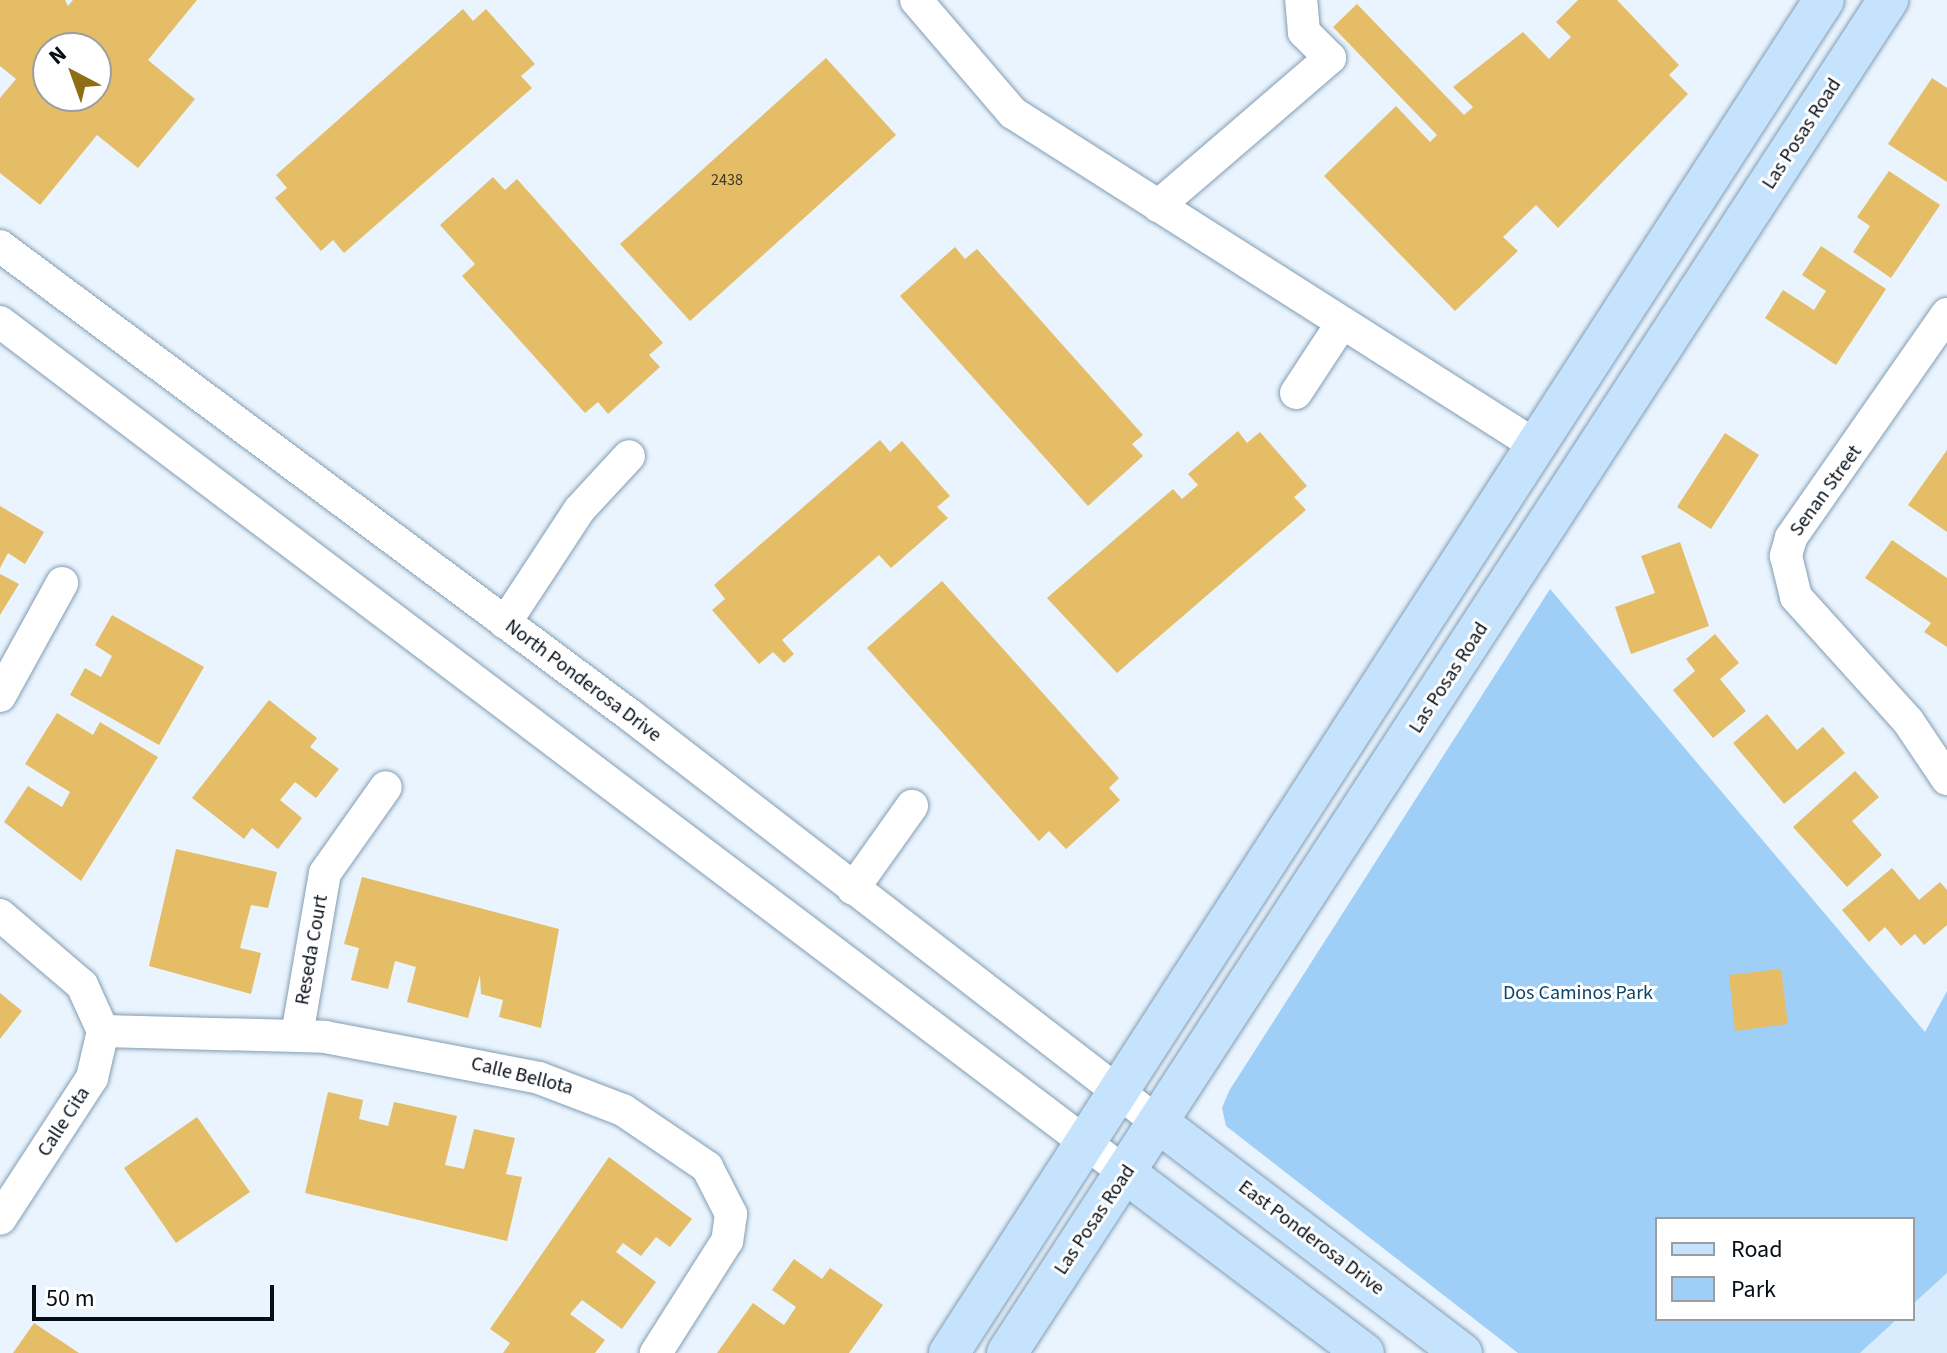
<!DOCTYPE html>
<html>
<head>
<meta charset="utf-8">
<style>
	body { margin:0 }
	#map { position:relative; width:1947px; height:1353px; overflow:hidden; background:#e9f4fe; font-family:"Source Sans 3",sans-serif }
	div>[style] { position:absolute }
	.built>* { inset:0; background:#d8ecfe }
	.green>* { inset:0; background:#9fcff7 }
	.building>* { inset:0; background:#e4bd66 }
	.roads { filter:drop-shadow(0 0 2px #839db3) drop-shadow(0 0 2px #839db3) }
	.minor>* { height:32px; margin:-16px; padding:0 16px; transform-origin:16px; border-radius:16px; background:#fff }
	.major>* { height:40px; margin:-20px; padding:0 20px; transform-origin:20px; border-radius:20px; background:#c5e3fd }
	span { translate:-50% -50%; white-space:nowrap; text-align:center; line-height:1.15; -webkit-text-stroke:6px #fff; paint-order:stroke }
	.number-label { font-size:16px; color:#3d3929 }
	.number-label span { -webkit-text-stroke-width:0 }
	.street-label { font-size:20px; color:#050d15 }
	.park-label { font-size:20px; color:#0a456c }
	.legend { position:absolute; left:1655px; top:1217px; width:260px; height:104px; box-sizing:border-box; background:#fff; border:2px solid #9b9ea1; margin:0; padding:10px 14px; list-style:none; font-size:24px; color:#050d15 }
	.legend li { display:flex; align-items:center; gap:16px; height:40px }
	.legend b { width:40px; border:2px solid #9b9ea1 }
	.north { position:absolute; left:32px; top:32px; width:80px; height:80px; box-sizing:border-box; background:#fff; border:2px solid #9b9ea1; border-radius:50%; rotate:319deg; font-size:22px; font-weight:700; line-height:32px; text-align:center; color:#050d15 }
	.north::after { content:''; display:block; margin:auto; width:28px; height:36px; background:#8f6d12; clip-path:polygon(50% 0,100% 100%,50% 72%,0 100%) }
	.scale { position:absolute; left:32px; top:1285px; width:242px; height:36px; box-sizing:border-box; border:4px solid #050d15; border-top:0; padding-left:10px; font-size:24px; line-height:28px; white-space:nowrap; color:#050d15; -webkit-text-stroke:6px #fff; paint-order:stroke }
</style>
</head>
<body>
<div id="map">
	<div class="built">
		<div style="clip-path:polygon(1947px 1273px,1947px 1353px,1860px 1353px,1897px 1319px,1913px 1319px,1913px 1304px)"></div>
	</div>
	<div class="green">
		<div style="clip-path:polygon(1550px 589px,1925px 1032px,1947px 991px,1947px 1273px,1913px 1304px,1913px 1219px,1657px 1219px,1657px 1319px,1897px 1319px,1860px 1353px,1518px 1353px,1226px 1126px,1222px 1108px,1229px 1091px)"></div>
	</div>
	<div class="building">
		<div style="clip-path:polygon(evenodd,0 0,65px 0,68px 6px,73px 0,197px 0,148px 60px,195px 99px,138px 168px,97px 135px,40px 205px,0 173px,0 98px,16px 79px,0 66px,0 0,48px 48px,96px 48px,96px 96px,48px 96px,48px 48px)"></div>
		<div style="clip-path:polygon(1578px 0,1617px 0,1679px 65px,1669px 75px,1688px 94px,1558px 228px,1536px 205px,1503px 237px,1518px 251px,1455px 311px,1324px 176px,1396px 106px,1430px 142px,1437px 135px,1333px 27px,1357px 4px,1464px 115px,1473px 107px,1453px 87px,1523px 32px,1549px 59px,1571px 37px,1556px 22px)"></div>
		<div style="clip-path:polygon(463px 9px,473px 21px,486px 9px,535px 64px,521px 76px,532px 88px,344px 253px,333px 240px,321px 251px,275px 198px,287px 188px,276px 175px)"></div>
		<div style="clip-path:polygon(826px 58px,896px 135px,690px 321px,620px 244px)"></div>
		<div style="clip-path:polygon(1932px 78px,1947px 88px,1947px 182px,1888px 144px)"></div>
		<div style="clip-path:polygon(1889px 171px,1940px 205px,1891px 278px,1853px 252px,1870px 226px,1857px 217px)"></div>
		<div style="clip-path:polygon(493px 177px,505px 190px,517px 179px,663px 343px,649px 355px,660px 367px,608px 414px,598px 402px,585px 413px,462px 276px,475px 264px,440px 225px)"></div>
		<div style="clip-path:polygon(1821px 246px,1886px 289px,1836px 365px,1765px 318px,1783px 290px,1814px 310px,1826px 291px,1802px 275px)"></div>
		<div style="clip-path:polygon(955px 247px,965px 259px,977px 249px,1143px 435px,1132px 444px,1143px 456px,1088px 506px,900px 296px)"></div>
		<div style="clip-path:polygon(1238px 431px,1247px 443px,1260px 432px,1307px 486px,1294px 497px,1306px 510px,1117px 673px,1047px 598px,1173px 489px,1182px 499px,1198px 485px,1188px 474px)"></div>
		<div style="clip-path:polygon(1725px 433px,1759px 455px,1711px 529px,1677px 507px)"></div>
		<div style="clip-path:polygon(880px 440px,890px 452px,902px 441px,950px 496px,937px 507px,948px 518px,891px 568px,879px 555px,782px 640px,794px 654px,784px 663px,773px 652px,759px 664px,712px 610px,725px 599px,714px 585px)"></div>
		<div style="clip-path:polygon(1947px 450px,1947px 532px,1908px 505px)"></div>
		<div style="clip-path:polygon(0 506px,44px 532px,25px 564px,8px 553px,0 568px)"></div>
		<div style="clip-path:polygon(1892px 540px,1947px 578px,1947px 647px,1924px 632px,1931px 623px,1865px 578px)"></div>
		<div style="clip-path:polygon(1680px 542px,1709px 626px,1631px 654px,1615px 607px,1655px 593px,1641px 556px)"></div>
		<div style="clip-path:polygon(0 574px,19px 584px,0 615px)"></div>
		<div style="clip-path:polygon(942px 581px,1119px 778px,1109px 788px,1120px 800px,1066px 849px,1049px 831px,1039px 841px,867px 648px)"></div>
		<div style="clip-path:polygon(112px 615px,204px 667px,159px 745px,70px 695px,85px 668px,101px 677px,112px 656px,95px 645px)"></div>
		<div style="clip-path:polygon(1715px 634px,1739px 663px,1720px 679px,1746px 711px,1713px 738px,1673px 690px,1695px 671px,1686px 659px)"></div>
		<div style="clip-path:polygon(269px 700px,317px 738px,310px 747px,339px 769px,316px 798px,295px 782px,280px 800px,302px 818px,278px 849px,252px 828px,244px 839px,192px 798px)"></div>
		<div style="clip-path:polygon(57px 713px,93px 735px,100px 722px,158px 757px,81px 881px,4px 822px,28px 786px,62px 807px,70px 792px,25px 764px)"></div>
		<div style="clip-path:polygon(1767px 714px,1797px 750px,1823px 727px,1845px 753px,1784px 804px,1733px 743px)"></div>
		<div style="clip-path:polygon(1855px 771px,1879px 797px,1852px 821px,1882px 855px,1847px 887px,1793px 827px)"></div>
		<div style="clip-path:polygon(176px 849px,277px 872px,268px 908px,251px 905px,240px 948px,261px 953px,251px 994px,149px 966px)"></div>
		<div style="clip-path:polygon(1892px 868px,1919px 900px,1940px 882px,1947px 890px,1947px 925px,1924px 945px,1915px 934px,1901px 946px,1885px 927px,1869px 942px,1842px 910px)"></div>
		<div style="clip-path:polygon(362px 877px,559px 929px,541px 1028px,499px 1017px,503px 1000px,481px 994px,480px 975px,468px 1018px,407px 1002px,416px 967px,395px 961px,388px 989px,351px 980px,359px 948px,344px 944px)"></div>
		<div style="clip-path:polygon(1781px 969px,1788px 1024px,1735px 1031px,1729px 975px)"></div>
		<div style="clip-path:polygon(0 993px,22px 1011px,0 1039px)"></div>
		<div style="clip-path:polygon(328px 1092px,363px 1100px,359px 1119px,388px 1126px,394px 1102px,457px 1116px,445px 1165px,464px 1169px,474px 1129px,515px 1138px,506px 1174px,522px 1177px,507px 1241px,305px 1193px)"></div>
		<div style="clip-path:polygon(197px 1117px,250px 1192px,176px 1243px,124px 1168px)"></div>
		<div style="clip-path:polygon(609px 1157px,692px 1219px,670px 1247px,656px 1237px,641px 1256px,623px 1243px,616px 1252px,656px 1282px,622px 1329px,582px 1300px,570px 1314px,605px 1340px,595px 1353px,503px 1353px,510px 1343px,490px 1329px)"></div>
		<div style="clip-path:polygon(794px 1259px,822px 1279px,830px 1268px,883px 1305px,849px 1353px,717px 1353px,753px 1303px,784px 1325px,796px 1307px,772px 1290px)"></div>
		<div style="clip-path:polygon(34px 1323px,79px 1353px,13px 1353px)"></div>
	</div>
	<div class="roads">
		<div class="minor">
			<div style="left:916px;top:0;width:149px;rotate:49.4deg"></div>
			<div style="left:1013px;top:113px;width:619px;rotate:32.46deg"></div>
			<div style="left:1158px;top:206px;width:227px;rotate:-40.7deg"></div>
			<div style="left:1330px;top:58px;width:37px;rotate:-135deg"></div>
			<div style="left:1304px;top:32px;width:32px;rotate:-95deg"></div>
			<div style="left:0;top:246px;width:785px;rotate:36.67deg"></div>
			<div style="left:630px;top:715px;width:669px;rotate:37.66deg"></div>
			<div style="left:1947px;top:314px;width:273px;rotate:124.9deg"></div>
			<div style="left:1791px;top:538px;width:19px;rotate:106deg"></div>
			<div style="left:1786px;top:556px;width:42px;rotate:76.3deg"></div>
			<div style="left:1796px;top:597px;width:167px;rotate:47.9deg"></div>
			<div style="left:1908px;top:721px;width:70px;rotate:56.1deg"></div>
			<div style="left:0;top:322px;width:1413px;rotate:37.09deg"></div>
			<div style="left:1296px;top:393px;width:84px;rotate:-56.7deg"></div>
			<div style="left:505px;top:623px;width:136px;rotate:-56.7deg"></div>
			<div style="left:580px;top:509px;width:72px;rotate:-47.2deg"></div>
			<div style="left:0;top:696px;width:129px;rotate:-61.2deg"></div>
			<div style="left:853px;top:889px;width:102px;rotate:-54.6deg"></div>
			<div style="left:0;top:915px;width:108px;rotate:40.5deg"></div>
			<div style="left:82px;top:985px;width:51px;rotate:65.5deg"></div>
			<div style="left:103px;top:1031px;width:48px;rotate:103.2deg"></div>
			<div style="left:92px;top:1078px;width:168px;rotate:123.1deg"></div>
			<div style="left:103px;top:1031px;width:222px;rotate:1.5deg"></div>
			<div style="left:325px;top:1037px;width:218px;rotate:10.8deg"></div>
			<div style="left:539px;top:1078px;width:90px;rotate:20.9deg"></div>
			<div style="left:623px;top:1110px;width:102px;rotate:34.2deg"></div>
			<div style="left:707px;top:1167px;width:53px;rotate:62.9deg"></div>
			<div style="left:731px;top:1214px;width:27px;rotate:98deg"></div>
			<div style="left:727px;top:1241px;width:133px;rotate:122.4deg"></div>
			<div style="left:297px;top:1035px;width:164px;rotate:-80.2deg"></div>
			<div style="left:325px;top:873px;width:105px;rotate:-54.7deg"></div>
		</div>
		<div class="major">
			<div style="left:1160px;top:1124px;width:379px;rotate:37.2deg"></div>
			<div style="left:1127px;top:1174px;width:297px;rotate:37.1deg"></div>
			<div style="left:949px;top:1353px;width:1611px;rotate:-57.11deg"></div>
			<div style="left:1007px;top:1353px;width:1615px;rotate:-56.93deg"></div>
		</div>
	</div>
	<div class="number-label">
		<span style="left:727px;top:180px">2438</span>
	</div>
	<div class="street-label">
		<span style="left:1802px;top:134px;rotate:-57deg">Las Posas Road</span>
		<span style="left:1826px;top:491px;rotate:-54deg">Senan Street</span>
		<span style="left:1449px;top:678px;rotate:-57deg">Las Posas Road</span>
		<span style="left:583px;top:681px;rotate:37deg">North Ponderosa Drive</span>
		<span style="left:312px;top:950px;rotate:-80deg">Reseda Court</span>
		<span style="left:522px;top:1076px;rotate:14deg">Calle Bellota</span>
		<span style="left:64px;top:1122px;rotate:-57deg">Calle Cita</span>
		<span style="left:1095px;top:1220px;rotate:-56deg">Las Posas Road</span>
		<span style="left:1311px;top:1238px;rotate:37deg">East Ponderosa Drive</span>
	</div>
	<div class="park-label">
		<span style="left:1578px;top:993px">Dos Caminos Park</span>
	</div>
	<ul class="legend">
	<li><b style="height:10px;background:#c5e3fd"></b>Road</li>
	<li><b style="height:22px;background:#9fcff7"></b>Park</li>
	</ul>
	<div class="north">N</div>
	<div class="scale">50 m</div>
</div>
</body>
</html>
